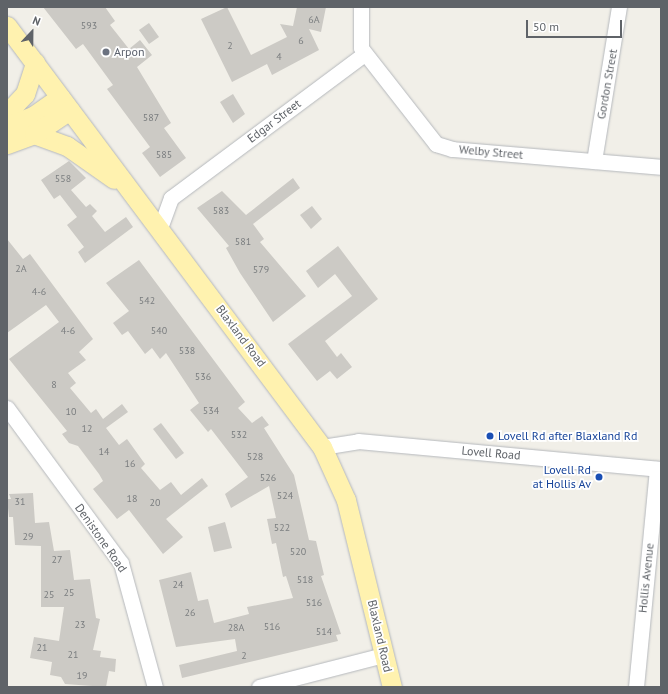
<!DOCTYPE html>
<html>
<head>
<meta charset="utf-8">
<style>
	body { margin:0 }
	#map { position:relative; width:668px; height:694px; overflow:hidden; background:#f1efe8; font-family:"PT Sans",sans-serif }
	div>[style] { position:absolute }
	.building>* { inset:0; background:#cccac5 }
	.roads { filter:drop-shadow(0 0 1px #b5b8bc) drop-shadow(0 0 1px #b5b8bc) }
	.minor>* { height:15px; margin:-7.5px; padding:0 7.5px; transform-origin:7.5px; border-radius:7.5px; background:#fff }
	.major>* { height:19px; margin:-9.5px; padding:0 9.5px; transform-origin:9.5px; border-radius:9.5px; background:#fff2af }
	.dots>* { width:11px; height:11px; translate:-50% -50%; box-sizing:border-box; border:2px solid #fff; border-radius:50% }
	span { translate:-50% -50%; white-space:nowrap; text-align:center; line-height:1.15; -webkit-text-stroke:3.5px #fff; paint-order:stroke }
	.number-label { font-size:10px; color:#7a7d7f }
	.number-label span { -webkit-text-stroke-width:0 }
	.worship-label { font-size:12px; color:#5b616d }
	.left { translate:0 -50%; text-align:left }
	.street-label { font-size:12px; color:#5f6368 }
	.transit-label { font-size:12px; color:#164399 }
	.right { translate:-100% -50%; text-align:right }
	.frame { position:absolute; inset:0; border:8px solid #5f6368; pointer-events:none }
	.north { position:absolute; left:12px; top:12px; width:40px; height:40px; -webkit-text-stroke:3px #fff; paint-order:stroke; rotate:22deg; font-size:11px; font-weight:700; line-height:16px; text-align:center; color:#5f6368 }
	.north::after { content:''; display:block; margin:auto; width:14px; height:18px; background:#5f6368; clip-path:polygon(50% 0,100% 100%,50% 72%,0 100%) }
	.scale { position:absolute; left:526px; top:20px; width:96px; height:18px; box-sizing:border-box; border:2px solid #5f6368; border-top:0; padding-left:5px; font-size:12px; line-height:14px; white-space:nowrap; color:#5f6368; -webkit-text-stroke:3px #fff; paint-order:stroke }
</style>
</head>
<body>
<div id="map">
	<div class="building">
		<div style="clip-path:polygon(43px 7px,105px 7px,115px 21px,110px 25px,129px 49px,140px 40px,152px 55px,137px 67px,171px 123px,164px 128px,186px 158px,160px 177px,142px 153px,150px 147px,107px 89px,113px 85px,83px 44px,76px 49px)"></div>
		<div style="clip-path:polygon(227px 7px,251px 55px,287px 37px,280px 24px,293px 26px,297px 7px,326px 7px,321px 32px,309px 29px,319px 50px,272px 75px,267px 64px,232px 82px,201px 19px)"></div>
		<div style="clip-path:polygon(149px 23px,159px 37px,149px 44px,139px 30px)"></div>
		<div style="clip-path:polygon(233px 94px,245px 114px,233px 123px,220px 102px)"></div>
		<div style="clip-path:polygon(69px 161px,86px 178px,71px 190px,86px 207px,90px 204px,97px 211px,92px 216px,105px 232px,126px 217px,133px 227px,85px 263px,78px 252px,84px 247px,67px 225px,77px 217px,60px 195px,54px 199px,41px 180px)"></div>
		<div style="clip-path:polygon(293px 178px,300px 188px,253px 224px,264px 239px,260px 242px,306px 296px,273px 322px,240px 273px,226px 248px,229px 246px,197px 208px,222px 191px,246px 215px)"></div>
		<div style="clip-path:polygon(312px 206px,322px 219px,311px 229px,300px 215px)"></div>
		<div style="clip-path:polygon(7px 239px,23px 259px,30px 254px,93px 339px,79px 352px,86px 360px,68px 373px,76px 383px,70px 388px,91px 413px,96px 409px,103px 419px,122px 404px,128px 412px,106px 428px,119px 445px,127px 439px,145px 464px,141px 468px,160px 490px,171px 482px,181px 495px,202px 478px,208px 486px,166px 519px,183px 537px,163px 554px,129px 510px,117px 519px,93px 489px,103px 481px,99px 474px,78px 446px,69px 443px,62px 434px,67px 431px,9px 359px,59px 322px,46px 305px,7px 333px)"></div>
		<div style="clip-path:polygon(338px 246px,378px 299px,325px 341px,337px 357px,341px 353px,352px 367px,337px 379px,330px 371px,317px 381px,288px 344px,352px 296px,335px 274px,318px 288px,306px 271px)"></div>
		<div style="clip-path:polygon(139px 260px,245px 402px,238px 408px,252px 423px,262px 416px,269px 425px,264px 428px,294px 475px,309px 540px,316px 541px,324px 575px,321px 576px,341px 634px,336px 635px,338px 641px,182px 678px,179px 665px,237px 651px,235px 639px,176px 647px,159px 580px,191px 572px,198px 601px,208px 599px,214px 623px,249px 614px,247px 607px,293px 598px,286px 576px,283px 577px,276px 543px,272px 544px,267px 519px,276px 518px,269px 486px,231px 508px,225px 494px,248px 477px,211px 429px,208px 432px,190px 410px,199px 403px,166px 353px,160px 359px,152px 348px,145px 354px,128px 331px,122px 335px,113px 323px,129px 311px,106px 283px)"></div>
		<div style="clip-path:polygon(161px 423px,184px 453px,176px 459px,153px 429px)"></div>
		<div style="clip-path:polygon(33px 493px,35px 523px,49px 522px,54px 551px,70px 550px,74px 580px,90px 579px,96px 618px,100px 619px,93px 650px,101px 651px,100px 657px,116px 659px,115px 672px,109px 671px,106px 687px,65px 684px,61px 677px,50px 675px,52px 662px,30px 658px,34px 637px,59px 641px,64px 607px,41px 607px,41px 546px,15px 545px,13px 517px,9px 517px,7px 499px,11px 499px,9px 494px)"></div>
		<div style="clip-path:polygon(225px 522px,232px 548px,214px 552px,208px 527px)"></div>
	</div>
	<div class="roads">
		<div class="minor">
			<div style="left:361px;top:7px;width:41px;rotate:90deg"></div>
			<div style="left:361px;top:48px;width:122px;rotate:52deg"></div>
			<div style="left:436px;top:144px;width:17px;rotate:17deg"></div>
			<div style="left:452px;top:149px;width:210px;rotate:4.9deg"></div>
			<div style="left:594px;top:161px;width:156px;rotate:-80.8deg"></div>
			<div style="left:160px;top:228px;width:32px;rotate:-70deg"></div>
			<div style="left:171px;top:198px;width:241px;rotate:-36.7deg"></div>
			<div style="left:7px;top:408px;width:192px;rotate:53.7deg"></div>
			<div style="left:121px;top:563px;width:129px;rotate:74.7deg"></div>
			<div style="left:322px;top:447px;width:36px;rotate:-9deg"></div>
			<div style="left:358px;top:441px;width:304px;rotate:5.3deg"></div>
			<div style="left:259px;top:687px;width:129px;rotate:-14.4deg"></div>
			<div style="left:636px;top:687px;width:219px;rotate:-84.5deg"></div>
		</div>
		<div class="major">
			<div style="left:7px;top:26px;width:526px;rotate:53.2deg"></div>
			<div style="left:322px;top:447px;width:58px;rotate:65.6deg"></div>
			<div style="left:346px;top:500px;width:193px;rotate:76.2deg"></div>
			<div style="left:7px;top:113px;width:26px;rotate:-47deg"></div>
			<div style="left:25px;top:94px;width:33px;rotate:-72deg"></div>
			<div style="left:7px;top:126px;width:28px;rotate:-21deg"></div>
			<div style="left:33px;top:116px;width:33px;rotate:-35deg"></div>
			<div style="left:34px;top:134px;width:35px;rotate:20deg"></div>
			<div style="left:67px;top:146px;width:57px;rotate:35.1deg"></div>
			<div style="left:7px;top:144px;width:29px;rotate:-20deg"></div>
			<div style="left:34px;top:134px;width:43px;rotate:-33.7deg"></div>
		</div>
	</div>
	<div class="dots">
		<div style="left:106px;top:52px;background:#6b7280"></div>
		<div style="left:490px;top:436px;background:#1a4fb4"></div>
		<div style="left:599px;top:477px;background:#1a4fb4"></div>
	</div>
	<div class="number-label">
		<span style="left:314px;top:20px">6A</span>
		<span style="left:89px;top:26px">593</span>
		<span style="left:301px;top:41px">6</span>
		<span style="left:230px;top:46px">2</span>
		<span style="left:279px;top:57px">4</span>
		<span style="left:151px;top:118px">587</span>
		<span style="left:164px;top:155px">585</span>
		<span style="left:63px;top:179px">558</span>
		<span style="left:221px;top:211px">583</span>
		<span style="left:243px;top:242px">581</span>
		<span style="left:21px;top:269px">2A</span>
		<span style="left:261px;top:270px">579</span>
		<span style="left:39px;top:292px">4-6</span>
		<span style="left:147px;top:301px">542</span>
		<span style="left:68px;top:331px">4-6</span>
		<span style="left:159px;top:331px">540</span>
		<span style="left:187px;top:351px">538</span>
		<span style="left:203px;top:377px">536</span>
		<span style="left:54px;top:385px">8</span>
		<span style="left:211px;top:411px">534</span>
		<span style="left:71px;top:412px">10</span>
		<span style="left:87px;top:429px">12</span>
		<span style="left:239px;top:435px">532</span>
		<span style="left:104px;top:452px">14</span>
		<span style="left:255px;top:457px">528</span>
		<span style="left:130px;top:464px">16</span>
		<span style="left:268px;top:478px">526</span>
		<span style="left:285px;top:496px">524</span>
		<span style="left:132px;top:499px">18</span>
		<span style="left:20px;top:502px">31</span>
		<span style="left:155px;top:503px">20</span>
		<span style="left:282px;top:528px">522</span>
		<span style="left:28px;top:537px">29</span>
		<span style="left:298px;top:552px">520</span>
		<span style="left:57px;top:560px">27</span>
		<span style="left:305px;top:580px">518</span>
		<span style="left:178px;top:585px">24</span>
		<span style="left:69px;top:593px">25</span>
		<span style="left:49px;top:595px">25</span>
		<span style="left:314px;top:603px">516</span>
		<span style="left:190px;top:613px">26</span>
		<span style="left:80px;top:625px">23</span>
		<span style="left:272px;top:627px">516</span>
		<span style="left:236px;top:628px">28A</span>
		<span style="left:324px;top:632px">514</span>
		<span style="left:42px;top:648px">21</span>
		<span style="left:73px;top:655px">21</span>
		<span style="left:244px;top:656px">2</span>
		<span style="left:82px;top:676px">19</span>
	</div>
	<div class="worship-label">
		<span class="left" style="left:114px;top:52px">Arpon</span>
	</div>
	<div class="street-label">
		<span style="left:607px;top:84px;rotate:-80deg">Gordon Street</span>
		<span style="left:274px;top:121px;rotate:-37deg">Edgar Street</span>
		<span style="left:491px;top:152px;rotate:5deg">Welby Street</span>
		<span style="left:241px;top:336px;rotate:53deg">Blaxland Road</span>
		<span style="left:491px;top:453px;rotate:5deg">Lovell Road</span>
		<span style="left:101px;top:538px;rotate:55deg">Denistone Road</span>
		<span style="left:646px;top:578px;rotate:-84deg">Hollis Avenue</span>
		<span style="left:380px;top:636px;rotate:77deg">Blaxland Road</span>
	</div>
	<div class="transit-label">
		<span class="left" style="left:498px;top:436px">Lovell Rd after Blaxland Rd</span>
		<span class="right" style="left:591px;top:477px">Lovell Rd<br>at Hollis Av</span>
	</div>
	<div class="frame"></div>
	<div class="north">N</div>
	<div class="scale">50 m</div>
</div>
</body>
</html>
